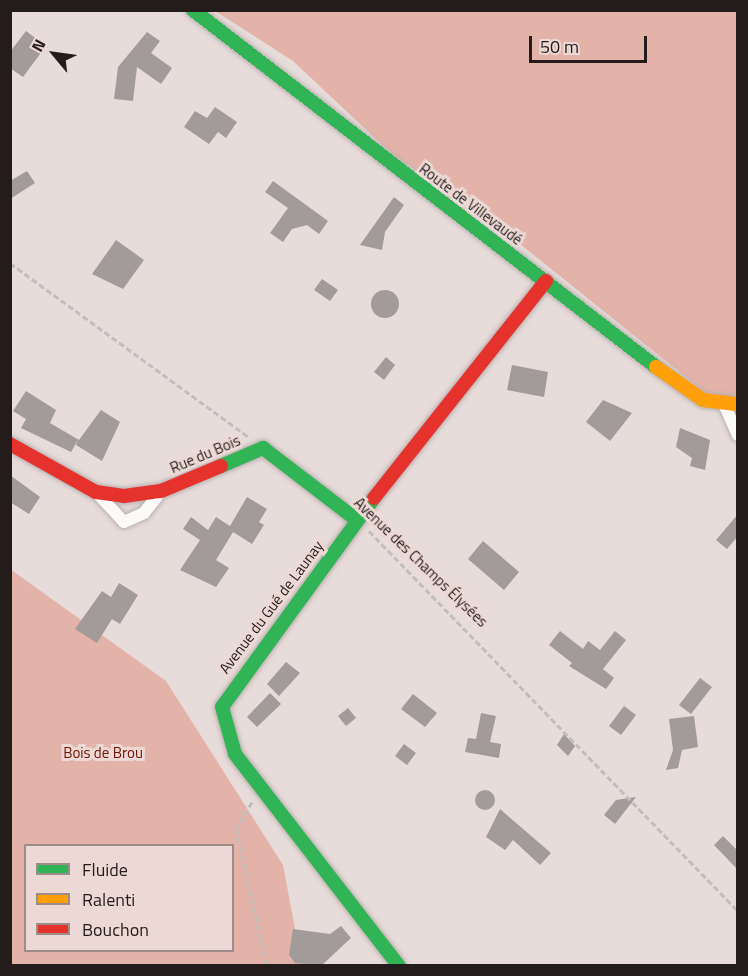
<!DOCTYPE html>
<html>
<head>
<meta charset="utf-8">
<style>
	body { margin:0 }
	#map { position:relative; width:748px; height:976px; overflow:hidden; background:#e7dcda; font-family:"Titillium Web",sans-serif }
	div>[style] { position:absolute }
	.forest>* { inset:0; background:#e3b3a9 }
	.building>* { inset:0; background:#a29b99 }
	.round { border-radius:50% }
	.path>* { height:3px; margin-top:-1.5px; transform-origin:0; background:repeating-linear-gradient(90deg,#c1bebd 0 6px,transparent 0 9px) }
	.roads { filter:drop-shadow(0 0 2px #b8afae) drop-shadow(0 0 2px #b8afae) }
	.street>* { height:12px; margin:-6px; padding:0 6px; transform-origin:6px; border-radius:6px; background:#fbfaf9 }
	.fast>* { height:14px; margin:-7px; padding:0 7px; transform-origin:7px; border-radius:7px; background:#30b455 }
	.slow>* { height:14px; margin:-7px; padding:0 7px; transform-origin:7px; border-radius:7px; background:#ff9f0a }
	.jam>* { height:14px; margin:-7px; padding:0 7px; transform-origin:7px; border-radius:7px; background:#e5322d }
	span { translate:-50% -50%; white-space:nowrap; text-align:center; line-height:1.15; -webkit-text-stroke:6px #ecd9d5; paint-order:stroke }
	.street-label { font-size:15px; color:#231c1a }
	.park-label { font-size:15px; color:#6d1201 }
	.frame { position:absolute; inset:0; border:12px solid #231c1a; pointer-events:none }
	.legend { position:absolute; left:24px; top:844px; width:210px; height:108px; box-sizing:border-box; background:#ecd9d5; border:2px solid #9c8d8a; margin:0; padding:8px 10px; list-style:none; font-size:18px; color:#231c1a }
	.legend li { display:flex; align-items:center; gap:12px; height:30px }
	.legend b { width:30px; border:2px solid #9c8d8a }
	.north { position:absolute; left:24px; top:24px; width:60px; height:60px; -webkit-text-stroke:4px #ecd9d5; paint-order:stroke; rotate:299deg; font-size:16px; font-weight:700; line-height:24px; text-align:center; color:#231c1a }
	.north::after { content:''; display:block; margin:auto; width:21px; height:27px; background:#231c1a; clip-path:polygon(50% 0,100% 100%,50% 72%,0 100%) }
	.scale { position:absolute; left:529px; top:36px; width:118px; height:27px; box-sizing:border-box; border:3px solid #231c1a; border-top:0; padding-left:8px; font-size:18px; line-height:21px; white-space:nowrap; color:#231c1a; -webkit-text-stroke:4px #ecd9d5; paint-order:stroke }
</style>
</head>
<body>
<div id="map">
	<div class="forest">
		<div style="clip-path:polygon(215px 11px,737px 11px,737px 418px,475px 208px,394px 156px,293px 61px)"></div>
		<div style="clip-path:polygon(evenodd,10px 569px,166px 681px,283px 865px,302px 965px,11px 965px,10px 569px,26px 846px,232px 846px,232px 950px,26px 950px,26px 846px)"></div>
	</div>
	<div class="building">
		<div style="clip-path:polygon(26px 31px,46px 46px,23px 77px,10px 68px,10px 52px)"></div>
		<div style="clip-path:polygon(147px 32px,160px 41px,151px 53px,172px 68px,161px 84px,137px 67px,133px 101px,114px 99px,118px 67px)"></div>
		<div style="clip-path:polygon(215px 107px,237px 122px,226px 138px,218px 132px,209px 144px,184px 127px,195px 111px,207px 118px)"></div>
		<div style="clip-path:polygon(27px 171px,35px 183px,10px 199px,10px 181px)"></div>
		<div style="clip-path:polygon(273px 181px,328px 221px,319px 234px,307px 225px,292px 229px,283px 242px,270px 233px,288px 208px,265px 192px)"></div>
		<div style="clip-path:polygon(394px 197px,404px 205px,385px 232px,382px 250px,360px 245px)"></div>
		<div style="clip-path:polygon(116px 240px,144px 260px,123px 289px,92px 274px)"></div>
		<div style="clip-path:polygon(322px 279px,338px 290px,330px 301px,314px 290px)"></div>
		<div class="round" style="left:371px;top:290px;width:28px;height:28px"></div>
		<div style="clip-path:polygon(386px 357px,395px 365px,384px 380px,374px 372px)"></div>
		<div style="clip-path:polygon(512px 365px,548px 372px,544px 397px,507px 390px)"></div>
		<div style="clip-path:polygon(26px 391px,56px 410px,50px 423px,79px 440px,101px 410px,120px 422px,102px 461px,76px 445px,78px 440px,71px 452px,21px 428px,26px 419px,13px 411px)"></div>
		<div style="clip-path:polygon(603px 400px,632px 413px,610px 441px,586px 422px)"></div>
		<div style="clip-path:polygon(680px 428px,710px 440px,705px 470px,690px 466px,692px 458px,676px 447px)"></div>
		<div style="clip-path:polygon(10px 475px,40px 497px,29px 514px,10px 502px)"></div>
		<div style="clip-path:polygon(247px 497px,267px 509px,259px 522px,264px 525px,252px 544px,233px 532px,216px 560px,229px 568px,216px 587px,180px 570px,200px 540px,183px 529px,191px 517px,208px 530px,216px 517px,230px 526px)"></div>
		<div style="clip-path:polygon(738px 514px,738px 536px,727px 549px,716px 540px)"></div>
		<div style="clip-path:polygon(483px 541px,519px 572px,504px 590px,468px 559px)"></div>
		<div style="clip-path:polygon(119px 583px,138px 595px,120px 624px,112px 619px,97px 643px,75px 629px,102px 591px,111px 597px)"></div>
		<div style="clip-path:polygon(560px 631px,583px 649px,588px 641px,600px 650px,615px 631px,626px 640px,603px 669px,614px 678px,606px 689px,569px 666px,572px 663px,549px 645px)"></div>
		<div style="clip-path:polygon(286px 662px,300px 673px,279px 696px,267px 684px)"></div>
		<div style="clip-path:polygon(700px 678px,712px 687px,691px 714px,679px 705px)"></div>
		<div style="clip-path:polygon(270px 693px,281px 704px,257px 727px,247px 717px)"></div>
		<div style="clip-path:polygon(413px 694px,437px 713px,425px 727px,401px 709px)"></div>
		<div style="clip-path:polygon(624px 706px,636px 715px,621px 735px,609px 726px)"></div>
		<div style="clip-path:polygon(348px 708px,356px 718px,346px 726px,338px 716px)"></div>
		<div style="clip-path:polygon(481px 713px,496px 716px,490px 742px,501px 744px,499px 758px,465px 752px,468px 738px,476px 739px)"></div>
		<div style="clip-path:polygon(694px 716px,698px 747px,682px 750px,678px 768px,666px 770px,673px 750px,669px 719px)"></div>
		<div style="clip-path:polygon(564px 734px,575px 746px,568px 756px,557px 745px)"></div>
		<div style="clip-path:polygon(404px 744px,416px 753px,407px 765px,395px 756px)"></div>
		<div class="round" style="left:475px;top:790px;width:20px;height:20px"></div>
		<div style="clip-path:polygon(636px 797px,615px 824px,604px 815px,616px 800px)"></div>
		<div style="clip-path:polygon(500px 809px,551px 853px,540px 865px,513px 840px,505px 850px,486px 837px)"></div>
		<div style="clip-path:polygon(723px 836px,738px 851px,738px 870px,714px 845px)"></div>
		<div style="clip-path:polygon(341px 926px,351px 938px,321px 966px,295px 963px,289px 955px,293px 929px,330px 934px)"></div>
	</div>
	<div class="path">
		<div style="left:10px;top:263px;width:296px;rotate:36.1deg"></div>
		<div style="left:369px;top:531px;width:530px;rotate:45.84deg"></div>
		<div style="left:252px;top:802px;width:31px;rotate:122deg"></div>
		<div style="left:236px;top:828px;width:141px;rotate:77.3deg"></div>
	</div>
	<div class="roads">
		<div class="street">
			<div style="left:724px;top:404px;width:34px;rotate:66deg"></div>
			<div style="left:96px;top:492px;width:41px;rotate:47deg"></div>
			<div style="left:124px;top:522px;width:22px;rotate:-24deg"></div>
			<div style="left:144px;top:513px;width:28px;rotate:-52deg"></div>
		</div>
		<div class="fast">
			<div style="left:193px;top:10px;width:585px;rotate:37.63deg"></div>
			<div style="left:221px;top:466px;width:46px;rotate:-23.2deg"></div>
			<div style="left:263px;top:448px;width:118px;rotate:37.5deg"></div>
			<div style="left:374px;top:498px;width:258px;rotate:126deg"></div>
			<div style="left:222px;top:707px;width:49px;rotate:74.5deg"></div>
			<div style="left:235px;top:754px;width:268px;rotate:52.3deg"></div>
		</div>
		<div class="slow">
			<div style="left:656px;top:367px;width:57px;rotate:35.1deg"></div>
			<div style="left:703px;top:400px;width:35px;rotate:7deg"></div>
		</div>
		<div class="jam">
			<div style="left:10px;top:444px;width:98px;rotate:29.2deg"></div>
			<div style="left:96px;top:492px;width:28px;rotate:8deg"></div>
			<div style="left:124px;top:496px;width:37px;rotate:-8deg"></div>
			<div style="left:161px;top:491px;width:65px;rotate:-22.6deg"></div>
			<div style="left:374px;top:498px;width:277px;rotate:-51.6deg"></div>
		</div>
	</div>
	<div class="street-label">
		<span style="left:471px;top:204px;rotate:37deg">Route de Villevaudé</span>
		<span style="left:205px;top:454px;rotate:-23deg">Rue du Bois</span>
		<span style="left:421px;top:562px;rotate:44deg">Avenue des Champs Élysées</span>
		<span style="left:271px;top:607px;rotate:-53deg">Avenue du Gué de Launay</span>
	</div>
	<div class="park-label">
		<span style="left:103px;top:753px">Bois de Brou</span>
	</div>
	<div class="frame"></div>
	<ul class="legend">
	<li><b style="height:8px;background:#30b455"></b>Fluide</li>
	<li><b style="height:8px;background:#ff9f0a"></b>Ralenti</li>
	<li><b style="height:8px;background:#e5322d"></b>Bouchon</li>
	</ul>
	<div class="north">N</div>
	<div class="scale">50 m</div>
</div>
</body>
</html>
